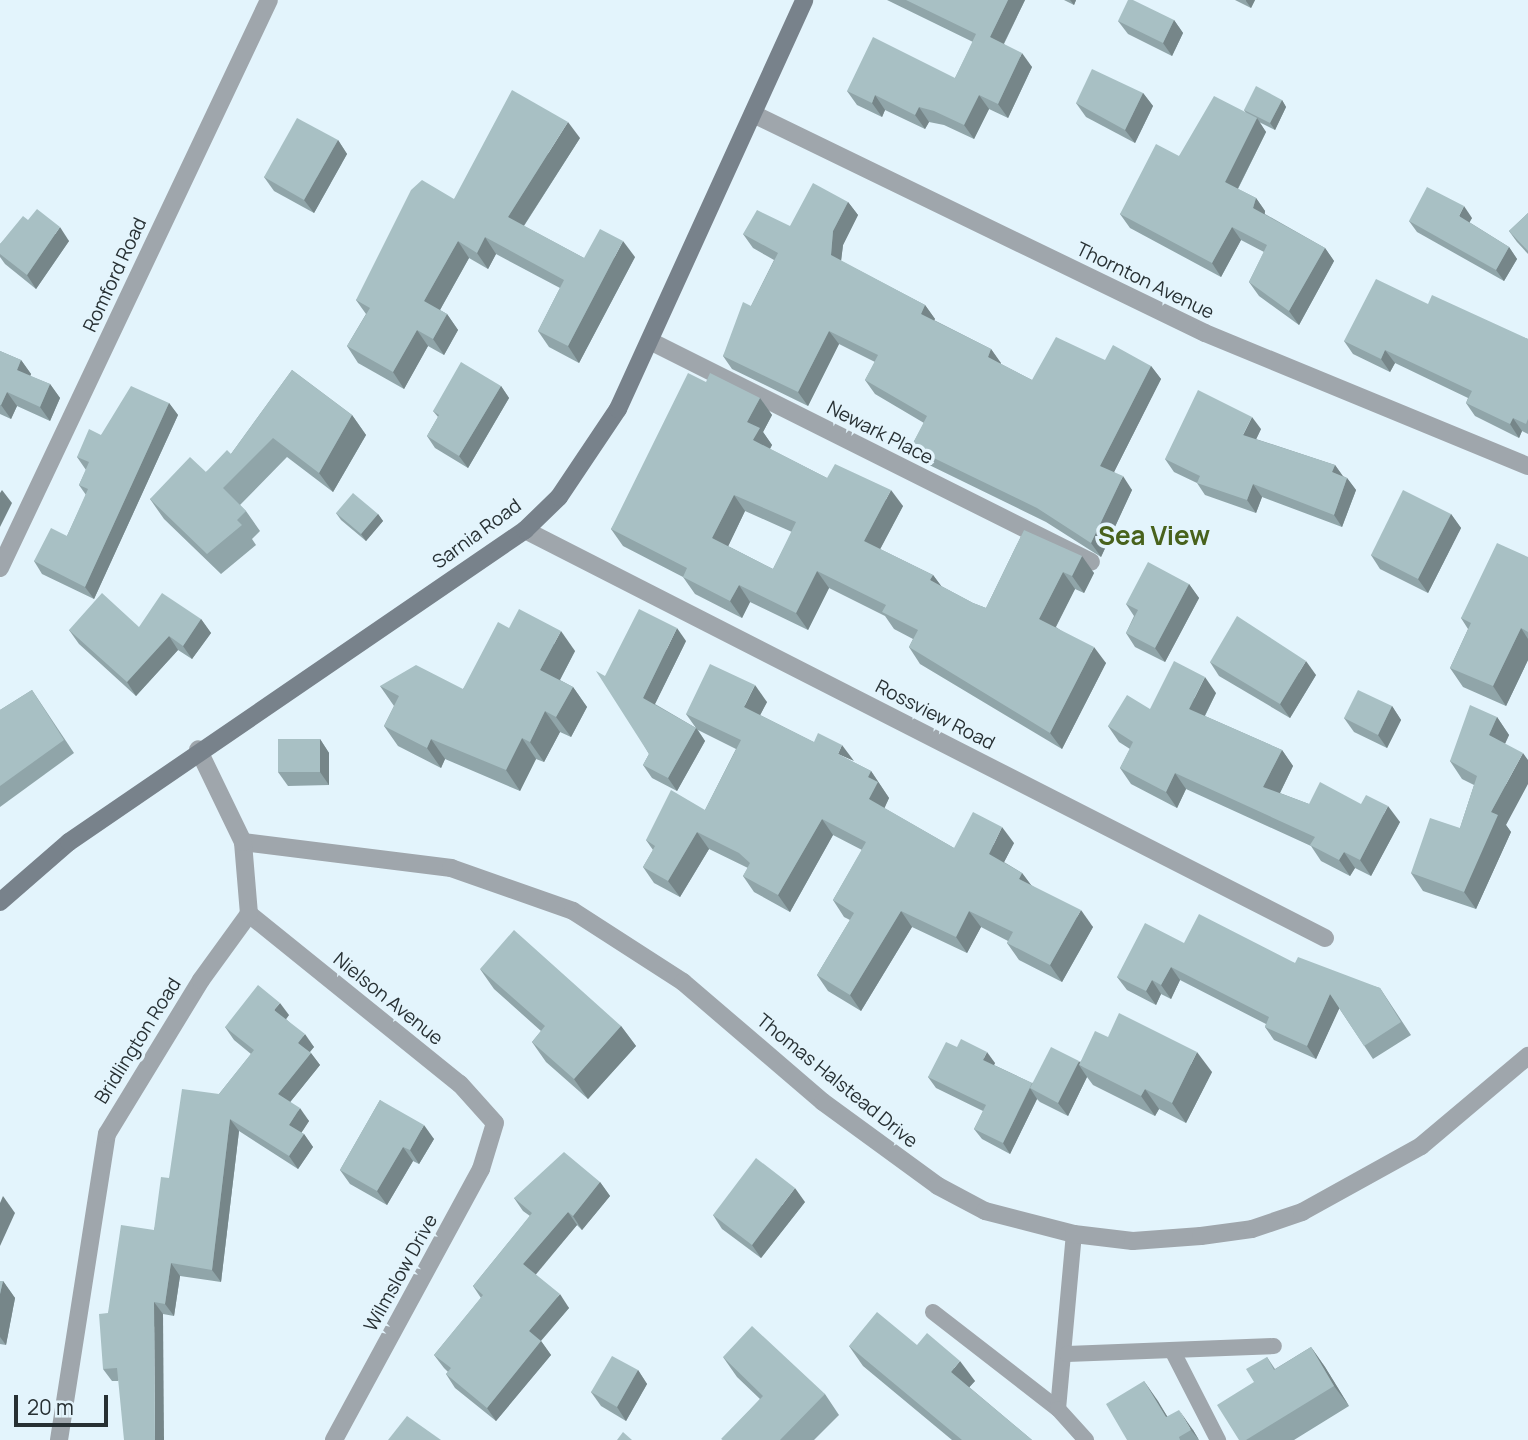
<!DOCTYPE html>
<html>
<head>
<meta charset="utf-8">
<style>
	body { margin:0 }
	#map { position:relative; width:1528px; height:1440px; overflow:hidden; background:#e3f4fc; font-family:Manrope,sans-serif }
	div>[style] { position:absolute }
	.lane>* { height:16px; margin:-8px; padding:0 8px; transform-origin:8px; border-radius:8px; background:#9fa6ac }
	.street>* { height:18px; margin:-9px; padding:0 9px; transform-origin:9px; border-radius:9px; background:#9fa6ac }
	.secondary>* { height:18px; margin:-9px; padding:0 9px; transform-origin:9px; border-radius:9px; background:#78828b }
	.wall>* { inset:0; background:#90a5a9 }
	.shaded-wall>* { inset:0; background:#768689 }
	.building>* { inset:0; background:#a8c0c4 }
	span { translate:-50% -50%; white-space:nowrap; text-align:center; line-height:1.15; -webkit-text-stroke:7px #e3f4fc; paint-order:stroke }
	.street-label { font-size:19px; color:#273033 }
	.district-label { font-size:26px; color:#48621c; font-weight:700 }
	.scale { position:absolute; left:14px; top:1395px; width:94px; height:32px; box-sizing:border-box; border:4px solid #273033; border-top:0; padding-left:9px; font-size:21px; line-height:24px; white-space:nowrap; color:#273033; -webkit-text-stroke:5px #e3f4fc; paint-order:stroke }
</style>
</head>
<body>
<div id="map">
	<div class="lane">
		<div style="left:933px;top:1312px;width:158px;rotate:37.8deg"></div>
		<div style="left:1058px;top:1409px;width:176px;rotate:-84.8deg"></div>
		<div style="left:1067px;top:1354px;width:207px;rotate:-2.2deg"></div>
		<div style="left:1174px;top:1354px;width:97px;rotate:62.9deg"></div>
		<div style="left:1058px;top:1409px;width:42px;rotate:47.9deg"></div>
	</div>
	<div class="street">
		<div style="left:753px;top:114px;width:502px;rotate:25.85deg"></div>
		<div style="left:1205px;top:333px;width:349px;rotate:22.4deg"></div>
		<div style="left:650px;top:341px;width:493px;rotate:26.6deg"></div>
		<div style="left:525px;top:530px;width:898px;rotate:27.02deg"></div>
		<div style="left:0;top:568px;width:628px;rotate:-64.66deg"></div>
		<div style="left:243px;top:842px;width:210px;rotate:7.1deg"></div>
		<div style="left:451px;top:868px;width:129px;rotate:19.4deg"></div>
		<div style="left:573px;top:911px;width:131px;rotate:32.8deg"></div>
		<div style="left:683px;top:982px;width:184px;rotate:40.6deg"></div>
		<div style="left:823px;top:1102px;width:142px;rotate:36.1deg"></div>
		<div style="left:938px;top:1186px;width:53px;rotate:28deg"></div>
		<div style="left:985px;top:1211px;width:92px;rotate:14.5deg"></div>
		<div style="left:1074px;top:1234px;width:59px;rotate:6.8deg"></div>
		<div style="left:1133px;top:1241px;width:68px;rotate:-4.2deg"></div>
		<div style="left:1201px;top:1236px;width:51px;rotate:-7.8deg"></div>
		<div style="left:1252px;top:1229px;width:53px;rotate:-18.8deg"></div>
		<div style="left:1302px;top:1212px;width:136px;rotate:-29deg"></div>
		<div style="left:1421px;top:1146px;width:140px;rotate:-40.1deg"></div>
		<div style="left:249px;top:914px;width:271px;rotate:38.9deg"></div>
		<div style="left:460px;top:1084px;width:52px;rotate:48.1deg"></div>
		<div style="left:495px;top:1123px;width:48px;rotate:106.9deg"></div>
		<div style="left:481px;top:1169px;width:308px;rotate:118.5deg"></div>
		<div style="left:59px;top:1440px;width:310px;rotate:-81.1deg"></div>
		<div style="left:107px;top:1134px;width:180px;rotate:-58.6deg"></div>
		<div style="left:201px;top:980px;width:82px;rotate:-54deg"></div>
		<div style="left:249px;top:914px;width:72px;rotate:-94.8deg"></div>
		<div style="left:243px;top:842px;width:103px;rotate:-115.8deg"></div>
	</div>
	<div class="secondary">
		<div style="left:0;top:902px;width:91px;rotate:-41deg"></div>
		<div style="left:69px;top:842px;width:553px;rotate:-34.38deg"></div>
		<div style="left:525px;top:530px;width:47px;rotate:-44.1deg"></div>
		<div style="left:559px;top:497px;width:106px;rotate:-56.2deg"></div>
		<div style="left:618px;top:409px;width:449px;rotate:-65.5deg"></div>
	</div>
	<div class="wall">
		<div style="clip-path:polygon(887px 0,1025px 0,1004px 44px,1032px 67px,1008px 118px,989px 109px,974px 139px,944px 125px,929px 122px,925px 129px,885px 110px,882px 117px,857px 105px,847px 91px,955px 78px,973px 42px)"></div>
		<div style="clip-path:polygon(1064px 0,1076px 0,1074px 5px)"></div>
		<div style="clip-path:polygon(1235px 0,1255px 0,1251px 8px)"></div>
		<div style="clip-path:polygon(1174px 20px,1183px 33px,1172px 56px,1128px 34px,1118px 21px)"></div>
		<div style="clip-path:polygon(1143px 93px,1153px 106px,1135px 143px,1086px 117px,1076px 103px)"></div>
		<div style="clip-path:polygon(1282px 100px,1286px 107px,1275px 130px,1259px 122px,1266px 132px,1238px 189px,1256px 198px,1265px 211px,1265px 214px,1325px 248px,1334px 261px,1299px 325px,1259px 296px,1249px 282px,1264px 252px,1241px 240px,1221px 277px,1130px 228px,1120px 214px,1179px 156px,1246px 113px,1244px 110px)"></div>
		<div style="clip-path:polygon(580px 138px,524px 226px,584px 258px,635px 257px,579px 363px,549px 347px,538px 331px,560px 288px,496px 254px,488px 269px,469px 258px,440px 310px,447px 314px,458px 330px,444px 355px,428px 346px,404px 389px,358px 363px,347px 346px,366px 314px,356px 300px,454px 199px)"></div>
		<div style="clip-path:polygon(338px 140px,347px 154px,314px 213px,274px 191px,264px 177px)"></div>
		<div style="clip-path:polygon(848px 202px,858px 215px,843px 245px,841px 261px,925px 305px,935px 319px,934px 320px,991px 349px,1001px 364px,1032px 380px,1105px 360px,1151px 366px,1161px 379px,1114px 472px,1132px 490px,1101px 557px,1046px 522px,921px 461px,911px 447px,924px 423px,875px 394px,865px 380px,875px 362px,839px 344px,808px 406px,732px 369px,723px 356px,751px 306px,774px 260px,753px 248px,743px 234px,790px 226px)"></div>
		<div style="clip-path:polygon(1528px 213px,1528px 254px,1517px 242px,1509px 231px)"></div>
		<div style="clip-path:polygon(1472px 218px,1469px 222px,1509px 247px,1517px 259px,1504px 281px,1417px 232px,1409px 221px)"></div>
		<div style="clip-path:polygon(28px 220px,69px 241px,36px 289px,5px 264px,0 257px,0 244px)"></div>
		<div style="clip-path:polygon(1428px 304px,1528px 339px,1528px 434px,1522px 431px,1519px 438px,1475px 416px,1466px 403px,1468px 398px,1395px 363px,1390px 372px,1353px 354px,1344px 341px)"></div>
		<div style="clip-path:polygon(0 351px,21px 360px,31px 374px,30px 376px,50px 384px,60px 398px,50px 421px,17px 406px,11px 419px,0 414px)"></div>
		<div style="clip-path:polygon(292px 370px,352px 415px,366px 435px,333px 492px,287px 457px,240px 505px,246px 511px,260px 531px,252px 539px,256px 545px,221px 574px,164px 519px,150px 499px,206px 472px,231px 454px)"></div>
		<div style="clip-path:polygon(evenodd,706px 382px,760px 398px,772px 415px,763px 432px,772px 445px,770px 449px,827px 478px,903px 506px,880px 549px,933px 575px,941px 586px,973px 603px,986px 608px,1024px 530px,1094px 573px,1084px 593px,1075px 589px,1056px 627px,1106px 663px,1062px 749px,920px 664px,909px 647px,913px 639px,894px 629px,885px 616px,829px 588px,808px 630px,750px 602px,742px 618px,695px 594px,683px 577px,623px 546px,611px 529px,706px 382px,745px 511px,792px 532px,773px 569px,728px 546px,745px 511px)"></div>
		<div style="clip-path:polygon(501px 386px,509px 398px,468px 468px,435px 448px,427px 436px,438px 417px,433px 411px)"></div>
		<div style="clip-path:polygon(169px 403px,178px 415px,94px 599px,42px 574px,34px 561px,67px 536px,86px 495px,79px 485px,86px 470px,77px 457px,101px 435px)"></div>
		<div style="clip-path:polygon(1261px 429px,1256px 439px,1335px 465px,1343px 476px,1347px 478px,1356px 490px,1342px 527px,1262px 497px,1256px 513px,1205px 495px,1197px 483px,1174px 472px,1165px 459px)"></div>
		<div style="clip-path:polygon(336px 513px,378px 514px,383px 521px,366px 541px,341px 520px)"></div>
		<div style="clip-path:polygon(1451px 514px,1461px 528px,1428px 593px,1380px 569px,1371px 555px)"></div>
		<div style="clip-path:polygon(1528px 557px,1528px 660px,1506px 706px,1463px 687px,1450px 668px,1468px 629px,1461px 618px)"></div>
		<div style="clip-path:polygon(1189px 584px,1199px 598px,1165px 662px,1135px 647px,1126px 633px,1134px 616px,1126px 604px)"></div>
		<div style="clip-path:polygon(201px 619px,211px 633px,192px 659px,178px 650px,136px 696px,79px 644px,69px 630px,139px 627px)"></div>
		<div style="clip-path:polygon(509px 628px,575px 651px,560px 680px,573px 687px,587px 707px,571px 737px,560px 732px,544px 762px,536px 759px,520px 791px,445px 759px,441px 768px,398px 746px,384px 726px,394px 706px,380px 686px,463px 689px)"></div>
		<div style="clip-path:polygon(686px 641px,655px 704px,696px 728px,686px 714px,767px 702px,760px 715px,871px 771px,889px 798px,884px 808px,954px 848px,1014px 843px,1004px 862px,1022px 873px,1031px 885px,1093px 927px,1062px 982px,1019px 960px,1007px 943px,1008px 941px,981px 927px,967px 953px,912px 927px,861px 1011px,828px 991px,817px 975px,850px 920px,844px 917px,833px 900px,862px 850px,833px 835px,790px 912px,754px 892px,743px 876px,748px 868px,709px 849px,680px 897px,654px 883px,643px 867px,653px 850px,646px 840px,705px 810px,736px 749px,698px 730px,705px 741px,677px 791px,652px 778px,643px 765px,649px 754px,605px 676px)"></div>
		<div style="clip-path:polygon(1210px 662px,1316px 675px,1290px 718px,1219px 676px)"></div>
		<div style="clip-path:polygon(32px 690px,74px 753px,0 807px,0 710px)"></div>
		<div style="clip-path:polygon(1216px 693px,1205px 716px,1282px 750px,1293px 766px,1280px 793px,1309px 804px,1361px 804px,1400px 822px,1371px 876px,1355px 868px,1350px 876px,1321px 861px,1311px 846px,1186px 789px,1177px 808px,1131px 784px,1120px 768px,1130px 749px,1119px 742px,1108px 726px,1150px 709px)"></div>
		<div style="clip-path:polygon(1392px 706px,1401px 720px,1387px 748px,1354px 732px,1344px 718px)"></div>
		<div style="clip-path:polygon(1497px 717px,1509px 735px,1505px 743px,1506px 825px,1511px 832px,1476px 909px,1423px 891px,1411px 873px,1460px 828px,1474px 785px,1462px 779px,1450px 761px)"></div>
		<div style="clip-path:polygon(320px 739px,329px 753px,329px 785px,288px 786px,278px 772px)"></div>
		<div style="clip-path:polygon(1184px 943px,1295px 963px,1380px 988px,1411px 1035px,1373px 1059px,1339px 1008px,1316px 1059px,1274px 1040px,1265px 1027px,1266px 1024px,1180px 980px,1171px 999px,1161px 994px,1156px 1005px,1127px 990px,1117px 977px)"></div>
		<div style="clip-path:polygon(480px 969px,621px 1026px,636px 1046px,588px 1099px,546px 1062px,532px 1042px,541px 1031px,494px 989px)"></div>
		<div style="clip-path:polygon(289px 1015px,286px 1019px,314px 1047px,310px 1052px,320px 1065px,290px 1102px,309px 1121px,301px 1133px,304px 1134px,313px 1147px,298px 1169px,239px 1131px,221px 1282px,180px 1276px,174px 1316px,163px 1314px,118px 1381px,112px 1381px,103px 1369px,108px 1313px,154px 1230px,169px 1178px,219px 1094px,251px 1054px,234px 1040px,225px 1027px)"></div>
		<div style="clip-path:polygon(1108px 1037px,1212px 1072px,1186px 1123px,1159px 1109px,1155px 1116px,1093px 1085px,1087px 1077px,1068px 1116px,1040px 1102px,1037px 1099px,1010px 1154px,982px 1139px,974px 1129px,983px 1111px,936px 1088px,928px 1077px,957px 1047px,995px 1063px,994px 1065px,1032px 1083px,1080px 1062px)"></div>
		<div style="clip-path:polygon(380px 1100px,434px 1139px,419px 1164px,413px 1161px,387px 1205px,350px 1184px,340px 1170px)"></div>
		<div style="clip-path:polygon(600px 1182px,610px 1196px,582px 1230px,577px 1225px,535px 1274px,569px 1308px,541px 1341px,551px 1355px,496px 1421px,455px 1388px,446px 1374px,448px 1372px,444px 1368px,434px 1355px,481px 1298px,473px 1286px,530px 1216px,523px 1211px,514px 1198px)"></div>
		<div style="clip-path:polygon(805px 1202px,761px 1258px,722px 1229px,713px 1215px)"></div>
		<div style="clip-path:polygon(0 1281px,3px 1281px,15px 1298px,6px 1345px,0 1344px)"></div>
		<div style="clip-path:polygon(917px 1345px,975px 1381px,969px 1387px,1032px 1440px,952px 1440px,863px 1366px,849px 1346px)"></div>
		<div style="clip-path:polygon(1311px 1347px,1325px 1367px,1349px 1406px,1294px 1440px,1239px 1440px,1267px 1357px,1275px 1369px)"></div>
		<div style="clip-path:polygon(723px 1357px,825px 1394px,839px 1415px,814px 1440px,722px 1440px,760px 1399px,737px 1377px)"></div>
		<div style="clip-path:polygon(638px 1370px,647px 1384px,626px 1421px,601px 1406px,591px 1392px)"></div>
		<div style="clip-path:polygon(1144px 1381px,1167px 1416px,1193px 1430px,1199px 1440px,1127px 1440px)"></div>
	</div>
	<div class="shaded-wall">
		<div style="clip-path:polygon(1008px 0,1025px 0,1000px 51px,990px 37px)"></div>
		<div style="clip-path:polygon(1070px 0,1076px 0,1074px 5px)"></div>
		<div style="clip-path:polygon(1246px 0,1255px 0,1251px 8px,1246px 1px)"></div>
		<div style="clip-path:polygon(1174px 20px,1183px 33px,1172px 56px,1163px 43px)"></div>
		<div style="clip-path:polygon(1022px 53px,1032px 67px,1008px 118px,998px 104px)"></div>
		<div style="clip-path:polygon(1143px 93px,1153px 106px,1135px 143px,1125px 130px)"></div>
		<div style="clip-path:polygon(875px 95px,885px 110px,882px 117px,872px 103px)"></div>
		<div style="clip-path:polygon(979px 95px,989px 109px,974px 139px,964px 125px)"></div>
		<div style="clip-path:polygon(1282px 100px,1286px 107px,1275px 130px,1270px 123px)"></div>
		<div style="clip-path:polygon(919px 107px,929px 122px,925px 129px,915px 115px)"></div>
		<div style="clip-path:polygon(1257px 118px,1266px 132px,1234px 196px,1225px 182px)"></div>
		<div style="clip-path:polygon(568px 122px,580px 138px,519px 233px,508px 217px)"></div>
		<div style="clip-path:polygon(338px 140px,347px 154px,314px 213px,304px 200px)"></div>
		<div style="clip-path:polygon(1256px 198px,1265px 211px,1263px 222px,1253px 208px)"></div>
		<div style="clip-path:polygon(848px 202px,858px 215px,843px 245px,840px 269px,831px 255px,833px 231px)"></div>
		<div style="clip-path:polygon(1464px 206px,1472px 218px,1467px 227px,1459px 216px)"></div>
		<div style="clip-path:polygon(60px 227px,69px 241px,36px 289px,27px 275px)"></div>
		<div style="clip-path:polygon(1232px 227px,1241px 240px,1221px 277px,1212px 263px)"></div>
		<div style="clip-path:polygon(485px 237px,496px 254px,488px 269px,477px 253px)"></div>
		<div style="clip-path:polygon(458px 241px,469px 258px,436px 317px,424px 301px)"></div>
		<div style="clip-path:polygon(623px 241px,635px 257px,579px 363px,568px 346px)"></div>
		<div style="clip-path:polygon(1509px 247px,1517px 259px,1504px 281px,1496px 270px)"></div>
		<div style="clip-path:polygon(1325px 248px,1334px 261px,1299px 325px,1289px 311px)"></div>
		<div style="clip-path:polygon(925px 305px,935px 319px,930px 327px,921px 314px)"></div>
		<div style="clip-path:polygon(447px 314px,458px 330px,444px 355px,433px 339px)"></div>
		<div style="clip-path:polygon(417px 330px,428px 346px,404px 389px,393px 372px)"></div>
		<div style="clip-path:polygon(829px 331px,839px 344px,808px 406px,798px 392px)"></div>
		<div style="clip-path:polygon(991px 349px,1001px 363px,997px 371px,988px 357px)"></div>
		<div style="clip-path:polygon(1385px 350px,1395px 363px,1390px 372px,1381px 359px)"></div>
		<div style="clip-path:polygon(21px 360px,31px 374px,27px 384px,17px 370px)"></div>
		<div style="clip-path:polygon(1151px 366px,1161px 379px,1110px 480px,1100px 466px)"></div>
		<div style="clip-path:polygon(50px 384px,60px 398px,50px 421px,40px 407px)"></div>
		<div style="clip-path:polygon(501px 386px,509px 398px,468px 468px,459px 456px)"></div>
		<div style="clip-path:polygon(7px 392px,17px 406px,11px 419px,1px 405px)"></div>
		<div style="clip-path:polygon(760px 398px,772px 415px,763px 432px,772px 445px,765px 457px,753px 440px,747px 422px)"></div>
		<div style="clip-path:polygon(169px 403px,178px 415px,94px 599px,85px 587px)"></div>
		<div style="clip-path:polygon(352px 415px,366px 435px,333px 492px,319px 473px)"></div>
		<div style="clip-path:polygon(1252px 417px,1261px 429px,1252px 448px,1243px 435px)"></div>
		<div style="clip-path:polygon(1513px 418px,1522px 431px,1519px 438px,1510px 424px)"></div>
		<div style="clip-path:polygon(1335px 465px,1344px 478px,1332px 472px)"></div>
		<div style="clip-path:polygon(1123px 476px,1132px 490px,1101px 557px,1091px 543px)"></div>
		<div style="clip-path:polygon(1347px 478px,1356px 490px,1342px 527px,1334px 515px)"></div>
		<div style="clip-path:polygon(1253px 484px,1262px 497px,1256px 513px,1247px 500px)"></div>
		<div style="clip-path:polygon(2px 490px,12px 503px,0 527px,0 493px)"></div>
		<div style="clip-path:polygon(891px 490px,903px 506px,876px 557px,864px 541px)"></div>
		<div style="clip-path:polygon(734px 495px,745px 511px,724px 555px,712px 538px)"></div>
		<div style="clip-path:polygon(378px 514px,383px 521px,366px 541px,361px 534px)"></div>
		<div style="clip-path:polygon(1451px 514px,1461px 528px,1428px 593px,1418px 579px)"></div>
		<div style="clip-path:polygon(1082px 556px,1094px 573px,1084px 593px,1072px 576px)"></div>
		<div style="clip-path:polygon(817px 571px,829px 588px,808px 630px,796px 613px)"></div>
		<div style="clip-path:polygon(1063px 572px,1075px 589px,1051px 636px,1039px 619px)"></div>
		<div style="clip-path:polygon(933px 575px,945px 591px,930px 580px)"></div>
		<div style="clip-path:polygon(1189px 584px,1199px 598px,1165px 662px,1155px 648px)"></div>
		<div style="clip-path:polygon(739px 585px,750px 602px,742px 618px,730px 601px)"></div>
		<div style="clip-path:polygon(201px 619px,211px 633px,192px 659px,183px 646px)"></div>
		<div style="clip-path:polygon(677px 628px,686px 641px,652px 710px,643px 698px)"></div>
		<div style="clip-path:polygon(1521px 628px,1528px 639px,1528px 660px,1506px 706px,1493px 686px)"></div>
		<div style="clip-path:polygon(561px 631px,575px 651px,554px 691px,540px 670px)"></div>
		<div style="clip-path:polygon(169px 636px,178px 650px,136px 696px,127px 682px)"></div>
		<div style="clip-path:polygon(1094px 647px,1106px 663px,1062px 749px,1050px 733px)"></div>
		<div style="clip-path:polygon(1306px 661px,1316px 675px,1290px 718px,1280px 704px)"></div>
		<div style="clip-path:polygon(1205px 677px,1216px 693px,1200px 725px,1189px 709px)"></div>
		<div style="clip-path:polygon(755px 685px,767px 702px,756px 723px,744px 707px)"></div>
		<div style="clip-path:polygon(573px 687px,587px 707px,571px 737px,556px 717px)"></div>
		<div style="clip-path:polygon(1392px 706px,1401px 720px,1387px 748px,1378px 735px)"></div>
		<div style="clip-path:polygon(545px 711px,560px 732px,544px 762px,530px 742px)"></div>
		<div style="clip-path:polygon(1497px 717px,1509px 735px,1501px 753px,1489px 735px)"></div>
		<div style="clip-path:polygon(696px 728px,705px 741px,677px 791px,668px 778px)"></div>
		<div style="clip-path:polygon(522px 738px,536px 759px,520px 791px,506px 770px)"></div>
		<div style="clip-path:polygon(320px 739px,329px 753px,329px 785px,320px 772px)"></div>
		<div style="clip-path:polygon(431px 739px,445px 759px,441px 768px,427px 748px)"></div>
		<div style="clip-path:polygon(842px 745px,854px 761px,838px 754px)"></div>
		<div style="clip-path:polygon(1282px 750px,1293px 766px,1275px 803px,1263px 787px)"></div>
		<div style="clip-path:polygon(1523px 753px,1528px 760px,1528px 784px,1506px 825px,1511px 832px,1476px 909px,1464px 892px,1491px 812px)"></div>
		<div style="clip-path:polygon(871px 771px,889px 798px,881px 816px,869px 799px,868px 777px)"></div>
		<div style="clip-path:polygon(1175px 773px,1186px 789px,1177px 808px,1166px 792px)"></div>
		<div style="clip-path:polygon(1388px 806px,1400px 822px,1371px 876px,1360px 860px)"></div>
		<div style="clip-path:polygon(822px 819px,833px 835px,790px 912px,778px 895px)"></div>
		<div style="clip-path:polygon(1002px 827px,1014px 843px,1000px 870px,989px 854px)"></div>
		<div style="clip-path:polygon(697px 832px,709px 849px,680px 897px,668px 881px)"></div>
		<div style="clip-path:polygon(1344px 852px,1355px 868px,1350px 876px,1339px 860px)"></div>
		<div style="clip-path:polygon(1022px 873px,1034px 889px,1019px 879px)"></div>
		<div style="clip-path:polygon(1081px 910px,1093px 927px,1062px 982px,1050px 965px)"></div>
		<div style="clip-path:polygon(901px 911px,912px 927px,861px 1011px,850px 995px)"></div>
		<div style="clip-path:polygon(969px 911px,981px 927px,967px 953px,956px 937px)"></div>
		<div style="clip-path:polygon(1171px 967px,1180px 980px,1171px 999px,1161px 985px)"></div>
		<div style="clip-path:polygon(1152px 980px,1161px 994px,1156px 1005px,1146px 991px)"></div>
		<div style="clip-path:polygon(1330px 994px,1340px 1007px,1316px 1059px,1307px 1046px)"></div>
		<div style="clip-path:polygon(280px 1003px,289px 1015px,283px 1023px,274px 1010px)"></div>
		<div style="clip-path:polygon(621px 1026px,636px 1046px,588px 1099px,574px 1079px)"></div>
		<div style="clip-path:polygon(305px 1034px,314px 1047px,307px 1055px,298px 1043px)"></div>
		<div style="clip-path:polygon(987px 1052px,995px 1063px,991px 1071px,983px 1060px)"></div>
		<div style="clip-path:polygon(1197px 1052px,1212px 1072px,1186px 1123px,1172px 1103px)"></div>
		<div style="clip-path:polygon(311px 1053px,320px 1065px,287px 1106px,278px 1094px)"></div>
		<div style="clip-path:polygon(1079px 1061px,1083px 1067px,1079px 1065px,1087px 1077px,1068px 1116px,1058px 1103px)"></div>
		<div style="clip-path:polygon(1030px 1088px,1037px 1099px,1010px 1154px,1003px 1143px)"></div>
		<div style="clip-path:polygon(1145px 1089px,1159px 1109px,1155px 1116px,1141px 1096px)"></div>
		<div style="clip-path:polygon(300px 1108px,309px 1121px,298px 1138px,289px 1125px)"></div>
		<div style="clip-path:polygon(230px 1119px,239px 1131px,221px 1282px,212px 1270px)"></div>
		<div style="clip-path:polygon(424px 1125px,434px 1139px,419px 1164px,410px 1150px)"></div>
		<div style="clip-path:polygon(304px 1134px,313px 1147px,298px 1169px,289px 1156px)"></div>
		<div style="clip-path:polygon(403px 1147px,413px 1161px,387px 1205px,377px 1191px)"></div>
		<div style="clip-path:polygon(600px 1182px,610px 1196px,582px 1230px,573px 1216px)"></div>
		<div style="clip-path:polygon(795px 1188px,805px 1202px,761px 1258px,752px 1245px)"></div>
		<div style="clip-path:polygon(3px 1196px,15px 1213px,0 1246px,0 1203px)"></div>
		<div style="clip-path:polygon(568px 1212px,577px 1225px,533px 1278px,523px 1264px)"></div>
		<div style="clip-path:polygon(171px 1263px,180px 1276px,174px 1316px,165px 1304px)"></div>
		<div style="clip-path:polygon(3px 1281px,15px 1298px,6px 1345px,0 1337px,0 1294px)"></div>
		<div style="clip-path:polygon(560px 1294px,569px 1308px,538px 1344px,529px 1331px)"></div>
		<div style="clip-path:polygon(154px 1302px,163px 1314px,164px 1440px,155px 1440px)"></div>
		<div style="clip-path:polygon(541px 1341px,551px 1355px,496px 1421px,487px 1408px)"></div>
		<div style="clip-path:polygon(1311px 1347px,1325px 1367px,1349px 1406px,1334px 1386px)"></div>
		<div style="clip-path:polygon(960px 1361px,975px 1381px,965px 1392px,951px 1372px)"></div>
		<div style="clip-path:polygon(638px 1370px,647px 1384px,626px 1421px,617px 1407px)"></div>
		<div style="clip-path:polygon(1144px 1381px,1158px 1401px,1180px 1438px,1166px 1417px)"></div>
		<div style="clip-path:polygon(1179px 1410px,1193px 1430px,1199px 1440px,1191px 1430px)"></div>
	</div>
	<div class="building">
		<div style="clip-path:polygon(906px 0,1008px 0,990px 37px,1022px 53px,998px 104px,979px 95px,964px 125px,934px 111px,919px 107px,915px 115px,875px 95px,872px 103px,847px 91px,873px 37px,955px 78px,976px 34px)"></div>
		<div style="clip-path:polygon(1128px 0,1133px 0,1174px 20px,1163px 43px,1118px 21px)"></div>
		<div style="clip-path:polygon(1092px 69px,1143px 93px,1125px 130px,1076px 103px)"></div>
		<div style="clip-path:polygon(1256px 86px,1282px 100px,1270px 123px,1244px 110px)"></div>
		<div style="clip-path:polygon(512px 90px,568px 122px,508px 217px,584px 258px,600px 229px,623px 241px,568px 346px,538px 331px,564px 280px,485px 237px,477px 253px,458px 241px,424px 301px,447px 314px,433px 339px,417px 330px,393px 372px,347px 346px,370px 308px,356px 300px,411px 190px,422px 180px,454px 199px)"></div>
		<div style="clip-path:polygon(1214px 96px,1257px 118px,1225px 182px,1256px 198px,1253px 208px,1325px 248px,1289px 311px,1249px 282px,1267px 245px,1232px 227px,1212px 263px,1120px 214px,1156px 144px,1179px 156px)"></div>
		<div style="clip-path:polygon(297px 118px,338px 140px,304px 200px,264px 177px)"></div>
		<div style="clip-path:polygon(813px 183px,848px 202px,833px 231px,831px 255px,925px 305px,921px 314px,991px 349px,988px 357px,1032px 380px,1056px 337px,1105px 360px,1113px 345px,1151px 366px,1100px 466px,1123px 476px,1091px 543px,1037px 508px,911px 447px,927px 416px,865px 380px,878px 355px,829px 331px,798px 392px,723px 356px,743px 302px,751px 306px,778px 253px,743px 234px,757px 210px,790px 226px)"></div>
		<div style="clip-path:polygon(1427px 187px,1464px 206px,1459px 216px,1509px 247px,1496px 270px,1409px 221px)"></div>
		<div style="clip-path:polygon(37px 209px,60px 227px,27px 275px,0 254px,0 244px,23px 216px,28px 220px)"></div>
		<div style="clip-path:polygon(1528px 213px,1528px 251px,1509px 231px)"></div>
		<div style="clip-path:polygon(1376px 279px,1428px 304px,1432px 295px,1528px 339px,1528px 419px,1526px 424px,1513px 418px,1510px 424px,1466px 403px,1472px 391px,1385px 350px,1381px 359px,1344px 341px)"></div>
		<div style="clip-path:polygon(0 351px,21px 360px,17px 370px,50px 384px,40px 407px,7px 392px,1px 405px,0 405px)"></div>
		<div style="clip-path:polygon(461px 362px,501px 386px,459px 456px,427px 436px,439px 415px,433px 411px)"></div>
		<div style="clip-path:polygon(292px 370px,352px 415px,319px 473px,273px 438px,223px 488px,246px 511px,237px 520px,242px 525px,207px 554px,150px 499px,190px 457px,206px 472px,227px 450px,231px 454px)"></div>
		<div style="clip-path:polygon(evenodd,688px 373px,706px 382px,710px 373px,760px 398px,747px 422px,760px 428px,753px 440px,827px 478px,835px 464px,891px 490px,864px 541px,933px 575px,930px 580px,973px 603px,986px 608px,1024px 530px,1082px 556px,1072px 576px,1063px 572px,1039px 619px,1094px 647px,1050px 733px,909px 647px,918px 630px,882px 612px,886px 605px,817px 571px,796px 613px,739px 585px,730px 601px,683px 577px,687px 568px,611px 529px,688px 373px,734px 495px,796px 522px,773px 569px,712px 538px,734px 495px)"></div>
		<div style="clip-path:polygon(131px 386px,169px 403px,85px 587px,34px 561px,51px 528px,67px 536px,88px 489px,79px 485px,89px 462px,77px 457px,89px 429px,101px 435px)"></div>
		<div style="clip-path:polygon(1198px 390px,1252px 417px,1243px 435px,1335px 465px,1332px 472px,1347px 478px,1334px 515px,1253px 484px,1247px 500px,1197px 483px,1200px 476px,1165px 459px)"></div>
		<div style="clip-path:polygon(1403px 490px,1451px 514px,1418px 579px,1371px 555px)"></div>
		<div style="clip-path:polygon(353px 493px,378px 514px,361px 534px,336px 513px)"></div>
		<div style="clip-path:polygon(1497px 543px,1528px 557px,1528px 632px,1521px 628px,1493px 686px,1450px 668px,1471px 623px,1461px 618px)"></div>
		<div style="clip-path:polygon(1148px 562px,1189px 584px,1155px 648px,1126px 633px,1138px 610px,1126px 604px)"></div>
		<div style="clip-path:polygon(102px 593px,139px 627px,162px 593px,201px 619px,183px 646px,169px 636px,127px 682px,69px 630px)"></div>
		<div style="clip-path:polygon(519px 609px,561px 631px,540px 670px,573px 687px,556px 717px,545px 711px,530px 742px,522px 738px,506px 770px,431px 739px,427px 748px,384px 726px,399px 696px,380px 686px,416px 665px,463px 689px,498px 622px,509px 628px)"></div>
		<div style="clip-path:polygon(639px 609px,677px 628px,643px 698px,696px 728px,668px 778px,643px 765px,649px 754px,596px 671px,605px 676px)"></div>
		<div style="clip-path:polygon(1237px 616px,1306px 661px,1280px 704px,1210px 662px)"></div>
		<div style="clip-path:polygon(1174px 661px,1205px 677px,1189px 709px,1282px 750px,1263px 787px,1309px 804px,1320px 782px,1361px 804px,1366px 795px,1388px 806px,1360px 860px,1344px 852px,1339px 860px,1310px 845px,1315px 837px,1175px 773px,1166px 792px,1120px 768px,1133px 742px,1108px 726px,1127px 695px,1150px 709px)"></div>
		<div style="clip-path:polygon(710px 664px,755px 685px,744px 707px,814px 742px,818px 733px,842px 745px,838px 754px,871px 771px,868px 777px,878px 782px,869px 799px,954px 848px,973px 812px,1002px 827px,989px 854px,1022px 873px,1019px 879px,1081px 910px,1050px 965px,1007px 943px,1013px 932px,969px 911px,956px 937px,901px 911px,850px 995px,817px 975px,854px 913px,833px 900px,866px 842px,822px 819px,778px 895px,743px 876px,750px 863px,739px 853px,697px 832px,668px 881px,643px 867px,655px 846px,646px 840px,671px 790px,705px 810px,741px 740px,686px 714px)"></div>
		<div style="clip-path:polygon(32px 690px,64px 740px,0 786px,0 710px)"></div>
		<div style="clip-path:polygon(1358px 690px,1392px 706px,1378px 735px,1344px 718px)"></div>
		<div style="clip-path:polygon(1470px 705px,1497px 717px,1489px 735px,1523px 753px,1491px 812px,1498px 815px,1464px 892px,1411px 873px,1430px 818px,1460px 828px,1477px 776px,1450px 761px)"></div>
		<div style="clip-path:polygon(278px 739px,320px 739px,320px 772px,278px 772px)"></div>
		<div style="clip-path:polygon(1199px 914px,1295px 963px,1298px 957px,1380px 988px,1401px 1022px,1364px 1046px,1330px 994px,1307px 1046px,1265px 1027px,1269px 1017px,1171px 967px,1161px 985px,1152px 980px,1146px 991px,1117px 977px,1145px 923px,1184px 943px)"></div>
		<div style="clip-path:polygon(514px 930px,621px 1026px,574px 1079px,532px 1042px,545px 1026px,480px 969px)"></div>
		<div style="clip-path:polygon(258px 985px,280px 1003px,274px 1010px,305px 1034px,298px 1043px,311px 1053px,278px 1094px,300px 1108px,289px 1125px,304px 1134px,289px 1156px,230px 1119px,212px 1270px,171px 1263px,165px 1304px,154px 1302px,155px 1440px,124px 1440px,117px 1368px,103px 1369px,99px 1314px,108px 1313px,121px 1225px,154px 1230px,161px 1177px,169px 1178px,182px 1089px,219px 1094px,254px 1050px,225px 1027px)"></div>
		<div style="clip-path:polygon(1119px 1013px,1197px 1052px,1172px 1103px,1145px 1089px,1141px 1096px,1079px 1065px,1095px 1031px,1108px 1037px)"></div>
		<div style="clip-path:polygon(961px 1039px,987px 1052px,983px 1060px,1032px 1083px,1003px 1143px,974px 1129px,986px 1105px,928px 1077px,946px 1042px,957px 1047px)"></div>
		<div style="clip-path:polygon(1051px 1047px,1079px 1061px,1058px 1103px,1030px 1088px)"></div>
		<div style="clip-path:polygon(380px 1100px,424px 1125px,410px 1150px,403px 1147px,377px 1191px,340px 1170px)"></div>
		<div style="clip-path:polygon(564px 1152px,600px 1182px,573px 1216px,568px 1212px,523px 1264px,560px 1294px,529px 1331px,541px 1341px,487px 1408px,446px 1374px,451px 1368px,434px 1355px,483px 1295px,473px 1286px,532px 1213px,514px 1198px)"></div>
		<div style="clip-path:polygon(756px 1158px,795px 1188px,752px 1245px,713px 1215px)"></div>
		<div style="clip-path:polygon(0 1281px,3px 1281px,0 1294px)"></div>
		<div style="clip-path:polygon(877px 1312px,917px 1345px,927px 1333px,960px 1361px,951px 1372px,1032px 1440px,962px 1440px,849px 1346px)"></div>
		<div style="clip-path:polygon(752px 1326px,825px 1394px,780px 1440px,723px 1440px,721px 1439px,763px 1396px,723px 1357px)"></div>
		<div style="clip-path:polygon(1311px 1347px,1334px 1386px,1246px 1440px,1239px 1440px,1217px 1405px,1254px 1382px,1246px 1369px,1267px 1357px,1274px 1370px)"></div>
		<div style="clip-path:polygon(612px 1356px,638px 1370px,617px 1407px,591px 1392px)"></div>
		<div style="clip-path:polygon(1144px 1381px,1166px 1417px,1179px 1410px,1191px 1430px,1179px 1437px,1180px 1440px,1127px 1440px,1106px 1404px)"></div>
		<div style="clip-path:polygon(407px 1416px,441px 1440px,388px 1440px)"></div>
		<div style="clip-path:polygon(623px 1432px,632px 1440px,617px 1440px)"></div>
	</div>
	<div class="street-label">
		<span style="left:115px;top:275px;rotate:-65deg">Romford Road</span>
		<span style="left:1145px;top:281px;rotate:26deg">Thornton Avenue</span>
		<span style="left:880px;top:433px;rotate:27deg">Newark Place</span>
		<span style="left:477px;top:534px;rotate:-36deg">Sarnia Road</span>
		<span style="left:935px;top:715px;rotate:27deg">Rossview Road</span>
		<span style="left:388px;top:999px;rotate:39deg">Nielson Avenue</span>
		<span style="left:138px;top:1041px;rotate:-58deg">Bridlington Road</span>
		<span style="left:837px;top:1081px;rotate:39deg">Thomas Halstead Drive</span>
		<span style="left:401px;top:1273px;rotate:-61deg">Wilmslow Drive</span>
	</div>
	<div class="district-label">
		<span style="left:1154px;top:536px">Sea View</span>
	</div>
	<div class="scale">20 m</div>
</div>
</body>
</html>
